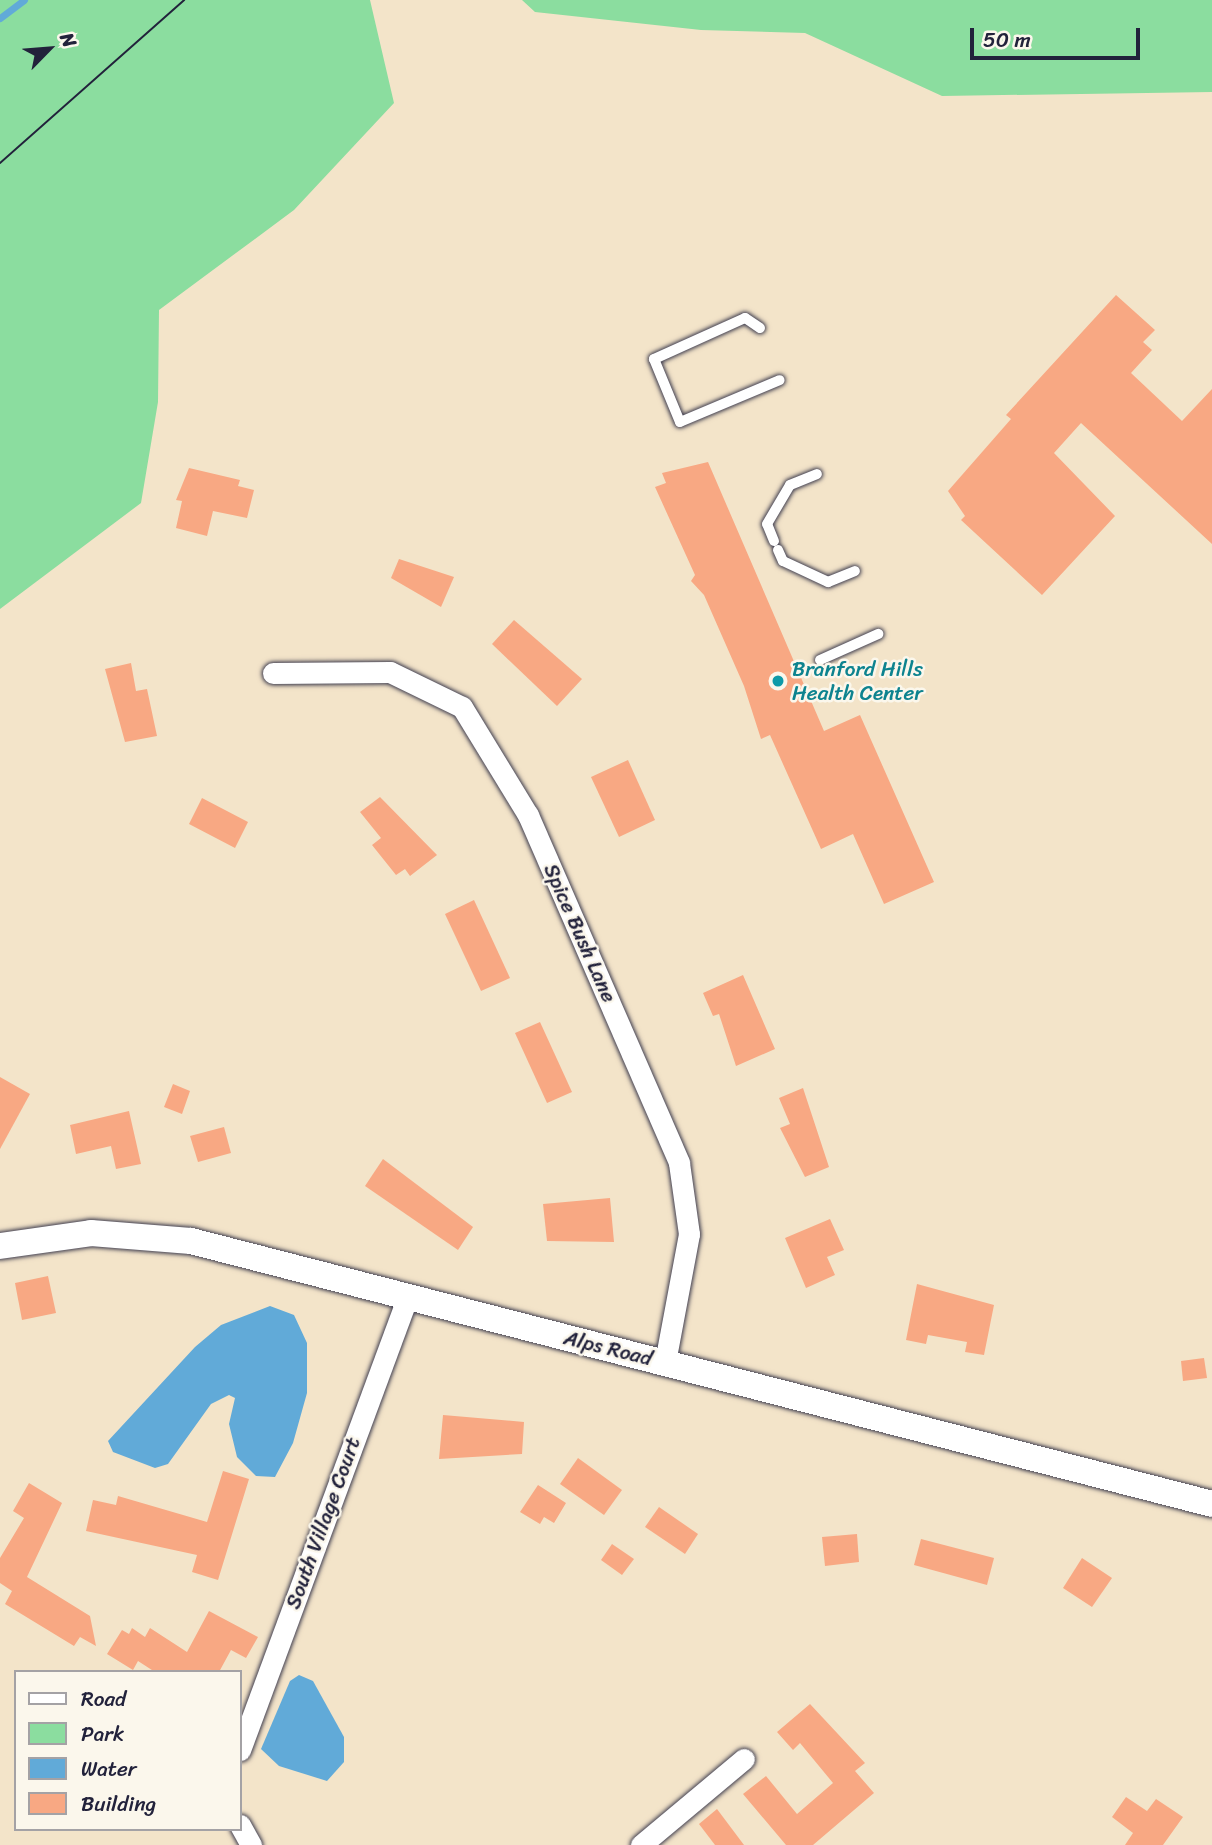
<!DOCTYPE html>
<html>
<head>
<meta charset="utf-8">
<style>
	body { margin:0 }
	#map { position:relative; width:1212px; height:1845px; overflow:hidden; background:#f3e4c9; font-family:Sriracha,sans-serif }
	div>[style] { position:absolute }
	.green>* { inset:0; background:#8bdd9f }
	.water>* { inset:0; background:#61aad8 }
	.stream>* { height:7px; margin:-3.5px; padding:0 3.5px; transform-origin:3.5px; border-radius:3.5px; background:#61aad8 }
	.building>* { inset:0; background:#f8a883 }
	.roads { filter:drop-shadow(0 0 2px #413f50) drop-shadow(0 0 2px #413f50) }
	.service>* { height:10px; margin:-5px; padding:0 5px; transform-origin:5px; border-radius:5px; background:#fff }
	.minor>* { height:21px; margin:-10.5px; padding:0 10.5px; transform-origin:10.5px; border-radius:10.5px; background:#fff }
	.tertiary>* { height:26px; margin:-13px; padding:0 13px; transform-origin:13px; border-radius:13px; background:#fff }
	.tram>* { height:2px; margin:-1px; padding:0 1px; transform-origin:1px; border-radius:1px; background:#22223b }
	.dots>* { width:19px; height:19px; translate:-50% -50%; box-sizing:border-box; border:4px solid #fbf7ec; border-radius:50% }
	span { translate:-50% -50%; white-space:nowrap; text-align:center; line-height:1.15; -webkit-text-stroke:5px #fbf7ec; paint-order:stroke }
	.culture-label { font-size:21px; color:#0d838f }
	.left { translate:0 -50%; text-align:left }
	.street-label { font-size:21px; color:#22223b }
	.legend { position:absolute; left:14px; top:1670px; width:228px; height:161px; box-sizing:border-box; background:#fbf7ec; border:2px solid #a4a2a5; margin:0; padding:9px 12px; list-style:none; font-size:21px; color:#22223b }
	.legend li { display:flex; align-items:center; gap:14px; height:35px }
	.legend b { width:35px; border:2px solid #a4a2a5 }
	.north { position:absolute; left:14px; top:14px; width:70px; height:70px; -webkit-text-stroke:5px #fbf7ec; paint-order:stroke; rotate:65deg; font-size:19px; font-weight:700; line-height:28px; text-align:center; color:#22223b }
	.north::after { content:''; display:block; margin:auto; width:24px; height:32px; background:#22223b; clip-path:polygon(50% 0,100% 100%,50% 72%,0 100%) }
	.scale { position:absolute; left:970px; top:28px; width:170px; height:32px; box-sizing:border-box; border:4px solid #22223b; border-top:0; padding-left:9px; font-size:21px; line-height:24px; white-space:nowrap; color:#22223b; -webkit-text-stroke:5px #fbf7ec; paint-order:stroke }
</style>
</head>
<body>
<div id="map">
	<div class="green">
		<div style="clip-path:polygon(0 0,370px 0,394px 103px,294px 210px,159px 310px,158px 402px,141px 503px,0 609px)"></div>
		<div style="clip-path:polygon(522px 0,1212px 0,1212px 92px,942px 96px,805px 33px,701px 30px,535px 12px)"></div>
	</div>
	<div class="water">
		<div style="clip-path:polygon(270px 1306px,294px 1315px,307px 1343px,307px 1393px,293px 1443px,275px 1477px,256px 1476px,237px 1457px,229px 1424px,235px 1398px,229px 1395px,211px 1404px,168px 1464px,155px 1468px,113px 1452px,108px 1441px,195px 1347px,221px 1325px)"></div>
		<div style="clip-path:polygon(299px 1675px,313px 1681px,344px 1737px,344px 1762px,327px 1781px,279px 1766px,261px 1749px,290px 1681px)"></div>
	</div>
	<div class="stream">
		<div style="left:0;top:18px;width:30px;rotate:-37deg"></div>
	</div>
	<div class="building">
		<div style="clip-path:polygon(1116px 295px,1155px 330px,1143px 342px,1152px 350px,1131px 373px,1182px 421px,1212px 389px,1212px 544px,1081px 423px,1054px 453px,1115px 516px,1042px 595px,961px 520px,965px 516px,948px 491px,1011px 419px,1006px 415px)"></div>
		<div style="clip-path:polygon(708px 462px,824px 731px,860px 715px,934px 882px,884px 904px,853px 834px,821px 849px,770px 735px,761px 739px,744px 686px,704px 595px,691px 581px,695px 575px,655px 487px,666px 483px,662px 473px)"></div>
		<div style="clip-path:polygon(189px 468px,240px 480px,238px 486px,254px 490px,247px 518px,213px 511px,207px 536px,176px 528px,182px 501px,176px 500px)"></div>
		<div style="clip-path:polygon(399px 559px,454px 577px,441px 607px,391px 578px)"></div>
		<div style="clip-path:polygon(514px 620px,582px 679px,557px 706px,492px 644px)"></div>
		<div style="clip-path:polygon(131px 663px,136px 691px,147px 689px,157px 736px,125px 742px,105px 669px)"></div>
		<div style="clip-path:polygon(628px 760px,655px 820px,619px 837px,591px 777px)"></div>
		<div style="clip-path:polygon(380px 797px,437px 855px,410px 876px,405px 869px,396px 875px,372px 845px,381px 838px,360px 812px)"></div>
		<div style="clip-path:polygon(202px 798px,248px 822px,235px 848px,189px 824px)"></div>
		<div style="clip-path:polygon(474px 900px,510px 978px,481px 991px,445px 914px)"></div>
		<div style="clip-path:polygon(743px 975px,775px 1049px,736px 1066px,719px 1014px,713px 1016px,703px 993px)"></div>
		<div style="clip-path:polygon(540px 1022px,572px 1092px,547px 1103px,515px 1033px)"></div>
		<div style="clip-path:polygon(0 1077px,30px 1094px,0 1149px)"></div>
		<div style="clip-path:polygon(173px 1084px,190px 1091px,182px 1114px,164px 1107px)"></div>
		<div style="clip-path:polygon(803px 1088px,829px 1167px,805px 1177px,780px 1128px,790px 1124px,779px 1098px)"></div>
		<div style="clip-path:polygon(129px 1111px,141px 1164px,116px 1169px,111px 1146px,76px 1154px,70px 1125px)"></div>
		<div style="clip-path:polygon(224px 1127px,231px 1153px,198px 1162px,190px 1136px)"></div>
		<div style="clip-path:polygon(383px 1159px,473px 1227px,458px 1250px,365px 1186px)"></div>
		<div style="clip-path:polygon(610px 1198px,614px 1242px,547px 1241px,543px 1204px)"></div>
		<div style="clip-path:polygon(830px 1219px,844px 1250px,827px 1257px,835px 1275px,806px 1288px,785px 1238px)"></div>
		<div style="clip-path:polygon(48px 1276px,56px 1313px,22px 1320px,15px 1283px)"></div>
		<div style="clip-path:polygon(917px 1284px,994px 1305px,984px 1355px,965px 1352px,967px 1342px,928px 1335px,926px 1344px,906px 1340px)"></div>
		<div style="clip-path:polygon(1204px 1358px,1207px 1378px,1183px 1381px,1181px 1361px)"></div>
		<div style="clip-path:polygon(443px 1415px,524px 1422px,522px 1454px,439px 1459px)"></div>
		<div style="clip-path:polygon(578px 1458px,622px 1490px,604px 1515px,560px 1484px)"></div>
		<div style="clip-path:polygon(223px 1471px,249px 1479px,218px 1580px,192px 1572px,197px 1555px,86px 1531px,93px 1500px,116px 1505px,118px 1496px,207px 1522px)"></div>
		<div style="clip-path:polygon(29px 1483px,62px 1503px,27px 1577px,90px 1616px,96px 1646px,80px 1637px,74px 1646px,5px 1604px,12px 1591px,0 1583px,0 1558px,24px 1518px,13px 1511px)"></div>
		<div style="clip-path:polygon(538px 1485px,566px 1503px,554px 1523px,544px 1517px,540px 1524px,520px 1512px)"></div>
		<div style="clip-path:polygon(659px 1507px,698px 1534px,685px 1554px,645px 1527px)"></div>
		<div style="clip-path:polygon(857px 1534px,859px 1562px,825px 1566px,822px 1537px)"></div>
		<div style="clip-path:polygon(921px 1539px,994px 1558px,987px 1585px,914px 1565px)"></div>
		<div style="clip-path:polygon(612px 1544px,634px 1559px,622px 1575px,601px 1560px)"></div>
		<div style="clip-path:polygon(1082px 1558px,1112px 1578px,1092px 1607px,1063px 1588px)"></div>
		<div style="clip-path:polygon(209px 1611px,258px 1637px,246px 1658px,231px 1650px,219px 1672px,155px 1672px,138px 1661px,133px 1670px,107px 1654px,122px 1630px,129px 1634px,132px 1628px,145px 1637px,150px 1628px,187px 1652px)"></div>
		<div style="clip-path:polygon(810px 1704px,865px 1763px,855px 1771px,874px 1793px,813px 1845px,786px 1845px,743px 1794px,766px 1776px,797px 1814px,833px 1783px,800px 1743px,793px 1750px,777px 1732px)"></div>
		<div style="clip-path:polygon(1126px 1797px,1147px 1811px,1156px 1799px,1183px 1817px,1163px 1845px,1125px 1845px,1133px 1833px,1112px 1817px)"></div>
		<div style="clip-path:polygon(717px 1809px,744px 1845px,715px 1845px,699px 1824px)"></div>
	</div>
	<div class="roads">
		<div class="service">
			<div style="left:760px;top:328px;width:18px;rotate:-146deg"></div>
			<div style="left:745px;top:318px;width:100px;rotate:155.7deg"></div>
			<div style="left:654px;top:359px;width:68px;rotate:67.6deg"></div>
			<div style="left:680px;top:422px;width:108px;rotate:-22.8deg"></div>
			<div style="left:774px;top:541px;width:18px;rotate:-112deg"></div>
			<div style="left:767px;top:524px;width:45px;rotate:-59.5deg"></div>
			<div style="left:790px;top:485px;width:29px;rotate:-22deg"></div>
			<div style="left:778px;top:550px;width:12px;rotate:66deg"></div>
			<div style="left:783px;top:561px;width:50px;rotate:25deg"></div>
			<div style="left:828px;top:582px;width:29px;rotate:-22deg"></div>
			<div style="left:820px;top:660px;width:64px;rotate:-24.1deg"></div>
		</div>
		<div class="minor">
			<div style="left:273px;top:673px;width:117px;rotate:-0.5deg"></div>
			<div style="left:390px;top:672px;width:80px;rotate:25.9deg"></div>
			<div style="left:462px;top:707px;width:127px;rotate:58.6deg"></div>
			<div style="left:528px;top:815px;width:379px;rotate:66.5deg"></div>
			<div style="left:679px;top:1163px;width:72px;rotate:82deg"></div>
			<div style="left:689px;top:1234px;width:130px;rotate:100.6deg"></div>
			<div style="left:240px;top:1750px;width:484px;rotate:-69.7deg"></div>
			<div style="left:240px;top:1825px;width:23px;rotate:61deg"></div>
			<div style="left:641px;top:1845px;width:134px;rotate:-39.9deg"></div>
		</div>
		<div class="tertiary">
			<div style="left:0;top:1246px;width:92px;rotate:-8.1deg"></div>
			<div style="left:91px;top:1233px;width:100px;rotate:4.6deg"></div>
			<div style="left:191px;top:1241px;width:1054px;rotate:14.44deg"></div>
		</div>
	</div>
	<div class="tram">
		<div style="left:0;top:163px;width:246px;rotate:-41.5deg"></div>
	</div>
	<div class="dots">
		<div style="left:778px;top:681px;background:#0f9aa8"></div>
	</div>
	<div class="culture-label">
		<span class="left" style="left:792px;top:681px">Branford Hills<br>Health Center</span>
	</div>
	<div class="street-label">
		<span style="left:580px;top:933px;rotate:66deg">Spice Bush Lane</span>
		<span style="left:608px;top:1348px;rotate:14deg">Alps Road</span>
		<span style="left:323px;top:1523px;rotate:-70deg">South Village Court</span>
	</div>
	<ul class="legend">
	<li><b style="height:9px;background:#fff"></b>Road</li>
	<li><b style="height:19px;background:#8bdd9f"></b>Park</li>
	<li><b style="height:19px;background:#61aad8"></b>Water</li>
	<li><b style="height:19px;background:#f8a883"></b>Building</li>
	</ul>
	<div class="north">N</div>
	<div class="scale">50 m</div>
</div>
</body>
</html>
